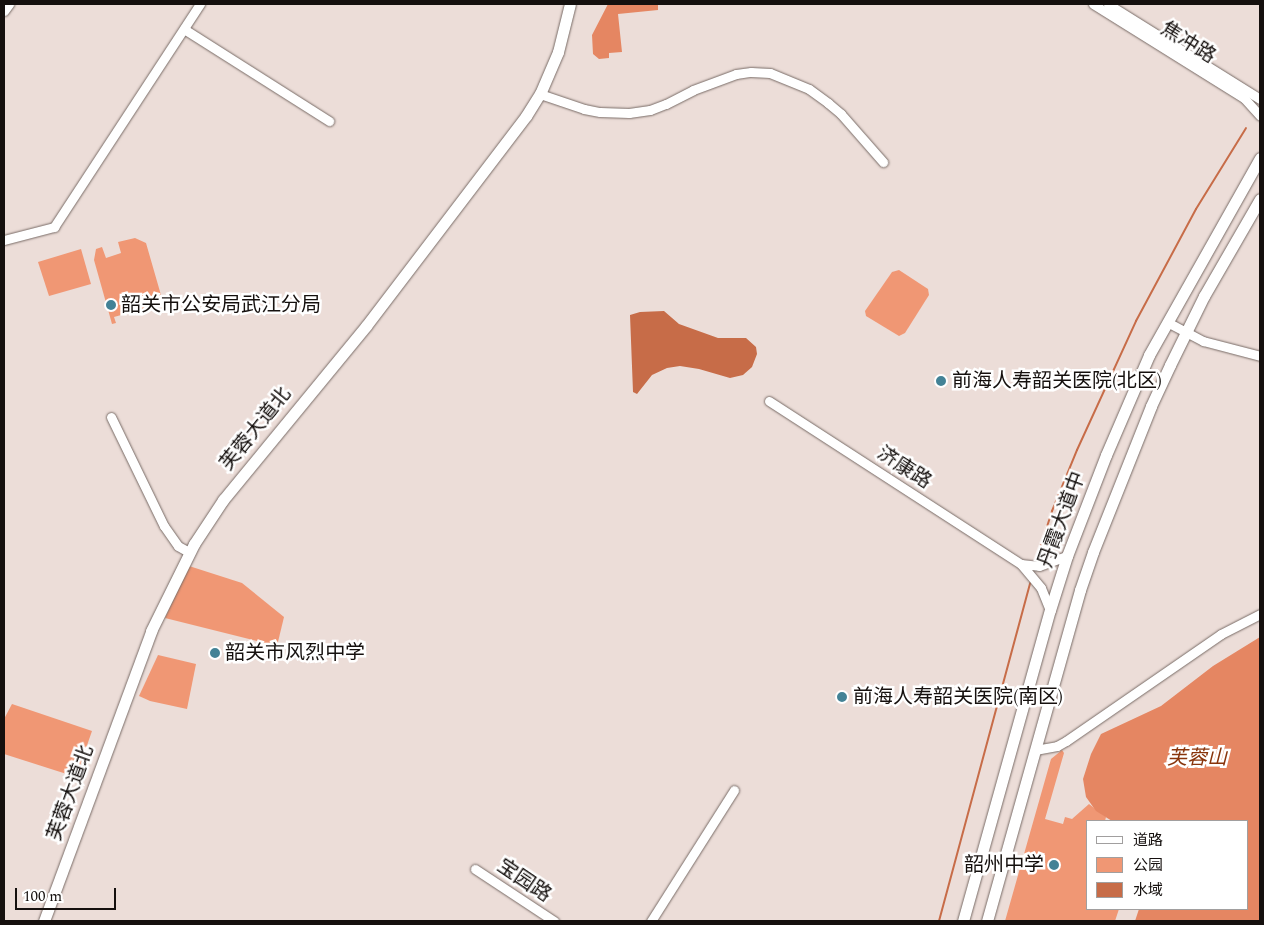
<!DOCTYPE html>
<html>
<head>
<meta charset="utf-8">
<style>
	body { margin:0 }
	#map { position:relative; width:1264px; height:925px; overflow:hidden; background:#ecddd8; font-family:Spectral,"Noto Sans SC",serif }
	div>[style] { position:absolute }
	.green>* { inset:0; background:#f09774 }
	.forest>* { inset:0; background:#e58662 }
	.water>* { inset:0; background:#c76c48 }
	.stream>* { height:2px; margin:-1px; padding:0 1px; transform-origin:1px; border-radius:1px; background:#c76c48 }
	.roads { filter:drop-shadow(0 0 1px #786b66) drop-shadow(0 0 1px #786b66) }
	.minor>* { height:9px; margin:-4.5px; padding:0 4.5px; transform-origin:4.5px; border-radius:4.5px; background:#fff }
	.major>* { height:11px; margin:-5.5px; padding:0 5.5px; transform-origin:5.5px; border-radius:5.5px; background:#fff }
	.dots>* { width:14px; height:14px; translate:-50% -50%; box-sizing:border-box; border:2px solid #fff; border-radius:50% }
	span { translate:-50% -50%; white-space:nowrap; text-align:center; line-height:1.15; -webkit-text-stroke:5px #fff; paint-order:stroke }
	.street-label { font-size:20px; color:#15100e }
	.poi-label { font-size:20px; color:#15100e }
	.left { translate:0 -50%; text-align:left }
	.right { translate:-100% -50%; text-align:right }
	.park-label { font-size:20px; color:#88340b; font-style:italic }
	.frame { position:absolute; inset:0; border:5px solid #15100e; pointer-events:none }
	.legend { position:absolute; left:1086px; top:820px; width:162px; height:90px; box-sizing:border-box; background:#fff; border:1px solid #a19f9f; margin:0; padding:6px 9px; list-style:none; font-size:15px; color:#15100e }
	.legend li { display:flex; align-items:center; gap:10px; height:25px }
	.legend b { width:25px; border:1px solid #a19f9f }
	.scale { position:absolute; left:15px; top:888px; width:101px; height:22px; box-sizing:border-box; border:2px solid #15100e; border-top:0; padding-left:6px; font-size:15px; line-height:18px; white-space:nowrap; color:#15100e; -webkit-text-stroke:4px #fff; paint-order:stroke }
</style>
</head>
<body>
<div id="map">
	<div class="green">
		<div style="clip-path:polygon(135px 238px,146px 243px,165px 309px,162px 310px,160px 304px,114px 317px,116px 323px,112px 324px,94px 260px,96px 249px,102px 247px,106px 258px,121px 253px,118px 242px)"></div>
		<div style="clip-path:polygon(81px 249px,91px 284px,49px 296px,38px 262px)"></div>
		<div style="clip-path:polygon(899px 270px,928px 289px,929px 295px,905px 333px,899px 336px,866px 316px,865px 311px,892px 272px)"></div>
		<div style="clip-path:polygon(189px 566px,242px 583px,284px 617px,277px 646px,165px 618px)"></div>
		<div style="clip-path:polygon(158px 655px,196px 664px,187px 709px,150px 701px,139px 696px)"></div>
		<div style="clip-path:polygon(12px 704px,92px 731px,76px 777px,4px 754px,4px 719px)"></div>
		<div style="clip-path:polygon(1062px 750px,1064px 753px,1045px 819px,1063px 824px,1065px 817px,1072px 819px,1089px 804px,1106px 817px,1105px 821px,1088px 821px,1088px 909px,1119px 909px,1115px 921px,1005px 921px,1051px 759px)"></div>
	</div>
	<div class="forest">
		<div style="clip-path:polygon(608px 4px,658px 4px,658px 10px,618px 14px,622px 52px,609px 53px,609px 58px,599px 59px,593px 54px,592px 35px)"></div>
		<div style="clip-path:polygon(1260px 637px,1260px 921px,1135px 921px,1139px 909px,1248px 909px,1248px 821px,1112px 821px,1096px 811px,1086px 797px,1083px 779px,1091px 754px,1101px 734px,1161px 706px,1213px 666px)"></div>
	</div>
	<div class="water">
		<div style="clip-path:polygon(664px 311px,679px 324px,718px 338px,746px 338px,756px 347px,757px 354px,752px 367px,743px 375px,730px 378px,699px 369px,680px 366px,667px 368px,652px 375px,637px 394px,633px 392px,630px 315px,640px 312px)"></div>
	</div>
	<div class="stream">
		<div style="left:1039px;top:552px;width:43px;rotate:-72.4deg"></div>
		<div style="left:1052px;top:511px;width:66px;rotate:-67.7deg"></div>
		<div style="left:1077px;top:450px;width:142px;rotate:-65.4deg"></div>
		<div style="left:1136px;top:321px;width:127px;rotate:-61.8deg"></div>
		<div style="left:1196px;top:209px;width:95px;rotate:-58.3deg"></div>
		<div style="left:939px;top:921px;width:350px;rotate:-74.9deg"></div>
	</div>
	<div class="roads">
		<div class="minor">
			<div style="left:1093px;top:4px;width:178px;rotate:31.9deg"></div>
			<div style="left:1244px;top:98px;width:24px;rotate:48deg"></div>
			<div style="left:1108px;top:4px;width:179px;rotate:32deg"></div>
			<div style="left:4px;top:11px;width:9px;rotate:-54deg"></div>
			<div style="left:184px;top:29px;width:172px;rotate:32.4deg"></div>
			<div style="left:540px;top:94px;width:46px;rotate:18.8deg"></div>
			<div style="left:584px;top:109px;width:16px;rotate:11deg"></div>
			<div style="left:600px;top:112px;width:29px;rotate:2deg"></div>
			<div style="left:629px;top:113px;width:21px;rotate:-8deg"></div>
			<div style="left:650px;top:110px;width:17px;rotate:-21deg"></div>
			<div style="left:666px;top:104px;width:30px;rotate:-27deg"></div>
			<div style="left:693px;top:90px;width:46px;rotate:-20.4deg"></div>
			<div style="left:736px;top:74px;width:15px;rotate:-8deg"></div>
			<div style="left:751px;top:72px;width:19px;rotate:3deg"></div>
			<div style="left:770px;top:73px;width:42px;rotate:22.3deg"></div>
			<div style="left:809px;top:89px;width:24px;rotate:36deg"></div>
			<div style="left:828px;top:103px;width:17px;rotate:40deg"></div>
			<div style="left:841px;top:114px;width:64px;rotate:48.8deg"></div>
			<div style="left:4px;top:240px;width:52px;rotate:-14.6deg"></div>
			<div style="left:54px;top:227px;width:267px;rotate:-56.8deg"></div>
			<div style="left:1167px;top:322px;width:41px;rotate:27.8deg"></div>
			<div style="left:1203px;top:341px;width:59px;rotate:14.7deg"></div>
			<div style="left:769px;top:401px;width:300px;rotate:32.9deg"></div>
			<div style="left:1021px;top:564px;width:31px;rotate:50deg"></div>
			<div style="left:1041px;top:588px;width:24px;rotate:68deg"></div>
			<div style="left:111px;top:417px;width:121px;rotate:64.1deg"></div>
			<div style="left:164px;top:526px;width:24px;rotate:55deg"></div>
			<div style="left:178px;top:546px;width:13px;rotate:29deg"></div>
			<div style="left:1021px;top:564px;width:18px;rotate:6deg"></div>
			<div style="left:1039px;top:566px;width:30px;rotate:-20deg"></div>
			<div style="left:1035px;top:750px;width:22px;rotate:-10deg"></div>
			<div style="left:1057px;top:746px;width:10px;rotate:-29deg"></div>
			<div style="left:1066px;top:741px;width:188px;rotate:-34.6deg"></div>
			<div style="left:1221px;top:634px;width:44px;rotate:-27.1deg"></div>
			<div style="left:475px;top:869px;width:95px;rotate:33.4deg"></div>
			<div style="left:651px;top:921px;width:155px;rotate:-57.6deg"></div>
		</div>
		<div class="major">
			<div style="left:44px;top:921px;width:309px;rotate:-69.7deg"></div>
			<div style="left:151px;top:631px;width:97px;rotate:-63.7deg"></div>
			<div style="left:194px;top:544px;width:53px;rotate:-56.6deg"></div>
			<div style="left:223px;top:500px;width:225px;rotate:-50.6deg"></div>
			<div style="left:366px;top:326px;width:264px;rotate:-52.7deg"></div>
			<div style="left:526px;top:116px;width:26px;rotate:-58deg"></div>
			<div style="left:540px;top:94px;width:46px;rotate:-66.8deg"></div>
			<div style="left:558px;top:52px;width:49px;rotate:-76deg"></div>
			<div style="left:963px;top:921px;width:323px;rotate:-74.4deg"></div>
			<div style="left:1050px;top:610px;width:57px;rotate:-72.5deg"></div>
			<div style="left:1067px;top:556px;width:108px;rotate:-68.9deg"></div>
			<div style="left:1106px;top:455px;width:109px;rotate:-66.7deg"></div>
			<div style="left:1149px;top:355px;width:226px;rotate:-60.6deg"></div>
			<div style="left:987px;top:921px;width:344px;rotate:-74.3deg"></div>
			<div style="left:1080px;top:590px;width:40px;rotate:-71.1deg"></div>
			<div style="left:1093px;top:552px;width:157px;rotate:-68.3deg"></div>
			<div style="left:1151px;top:406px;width:45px;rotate:-65.1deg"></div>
			<div style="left:1170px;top:365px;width:77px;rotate:-63.8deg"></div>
			<div style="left:1204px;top:296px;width:112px;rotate:-60deg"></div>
		</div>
	</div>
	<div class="dots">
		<div style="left:111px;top:305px;background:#438296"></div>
		<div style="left:941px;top:381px;background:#438296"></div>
		<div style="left:215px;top:653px;background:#438296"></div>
		<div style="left:842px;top:697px;background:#438296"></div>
		<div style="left:1054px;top:865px;background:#438296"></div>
	</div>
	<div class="street-label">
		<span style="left:1188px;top:43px;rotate:32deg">焦冲路</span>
		<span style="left:256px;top:429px;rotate:-51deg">芙蓉大道北</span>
		<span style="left:904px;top:468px;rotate:33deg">济康路</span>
		<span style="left:1062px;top:520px;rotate:-70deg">丹霞大道中</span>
		<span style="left:71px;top:793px;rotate:-70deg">芙蓉大道北</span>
		<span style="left:524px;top:881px;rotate:34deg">宝园路</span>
	</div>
	<div class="poi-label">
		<span class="left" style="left:121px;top:305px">韶关市公安局武江分局</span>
		<span class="left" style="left:952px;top:381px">前海人寿韶关医院(北区)</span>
		<span class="left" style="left:225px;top:653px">韶关市风烈中学</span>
		<span class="left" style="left:853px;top:697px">前海人寿韶关医院(南区)</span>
		<span class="right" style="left:1044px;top:865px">韶州中学</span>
	</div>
	<div class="park-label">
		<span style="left:1197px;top:758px">芙蓉山</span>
	</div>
	<div class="frame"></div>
	<ul class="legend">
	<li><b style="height:6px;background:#fff"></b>道路</li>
	<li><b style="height:14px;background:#f09774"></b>公园</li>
	<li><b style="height:14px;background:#c76c48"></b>水域</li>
	</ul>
	<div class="scale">100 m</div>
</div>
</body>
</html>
